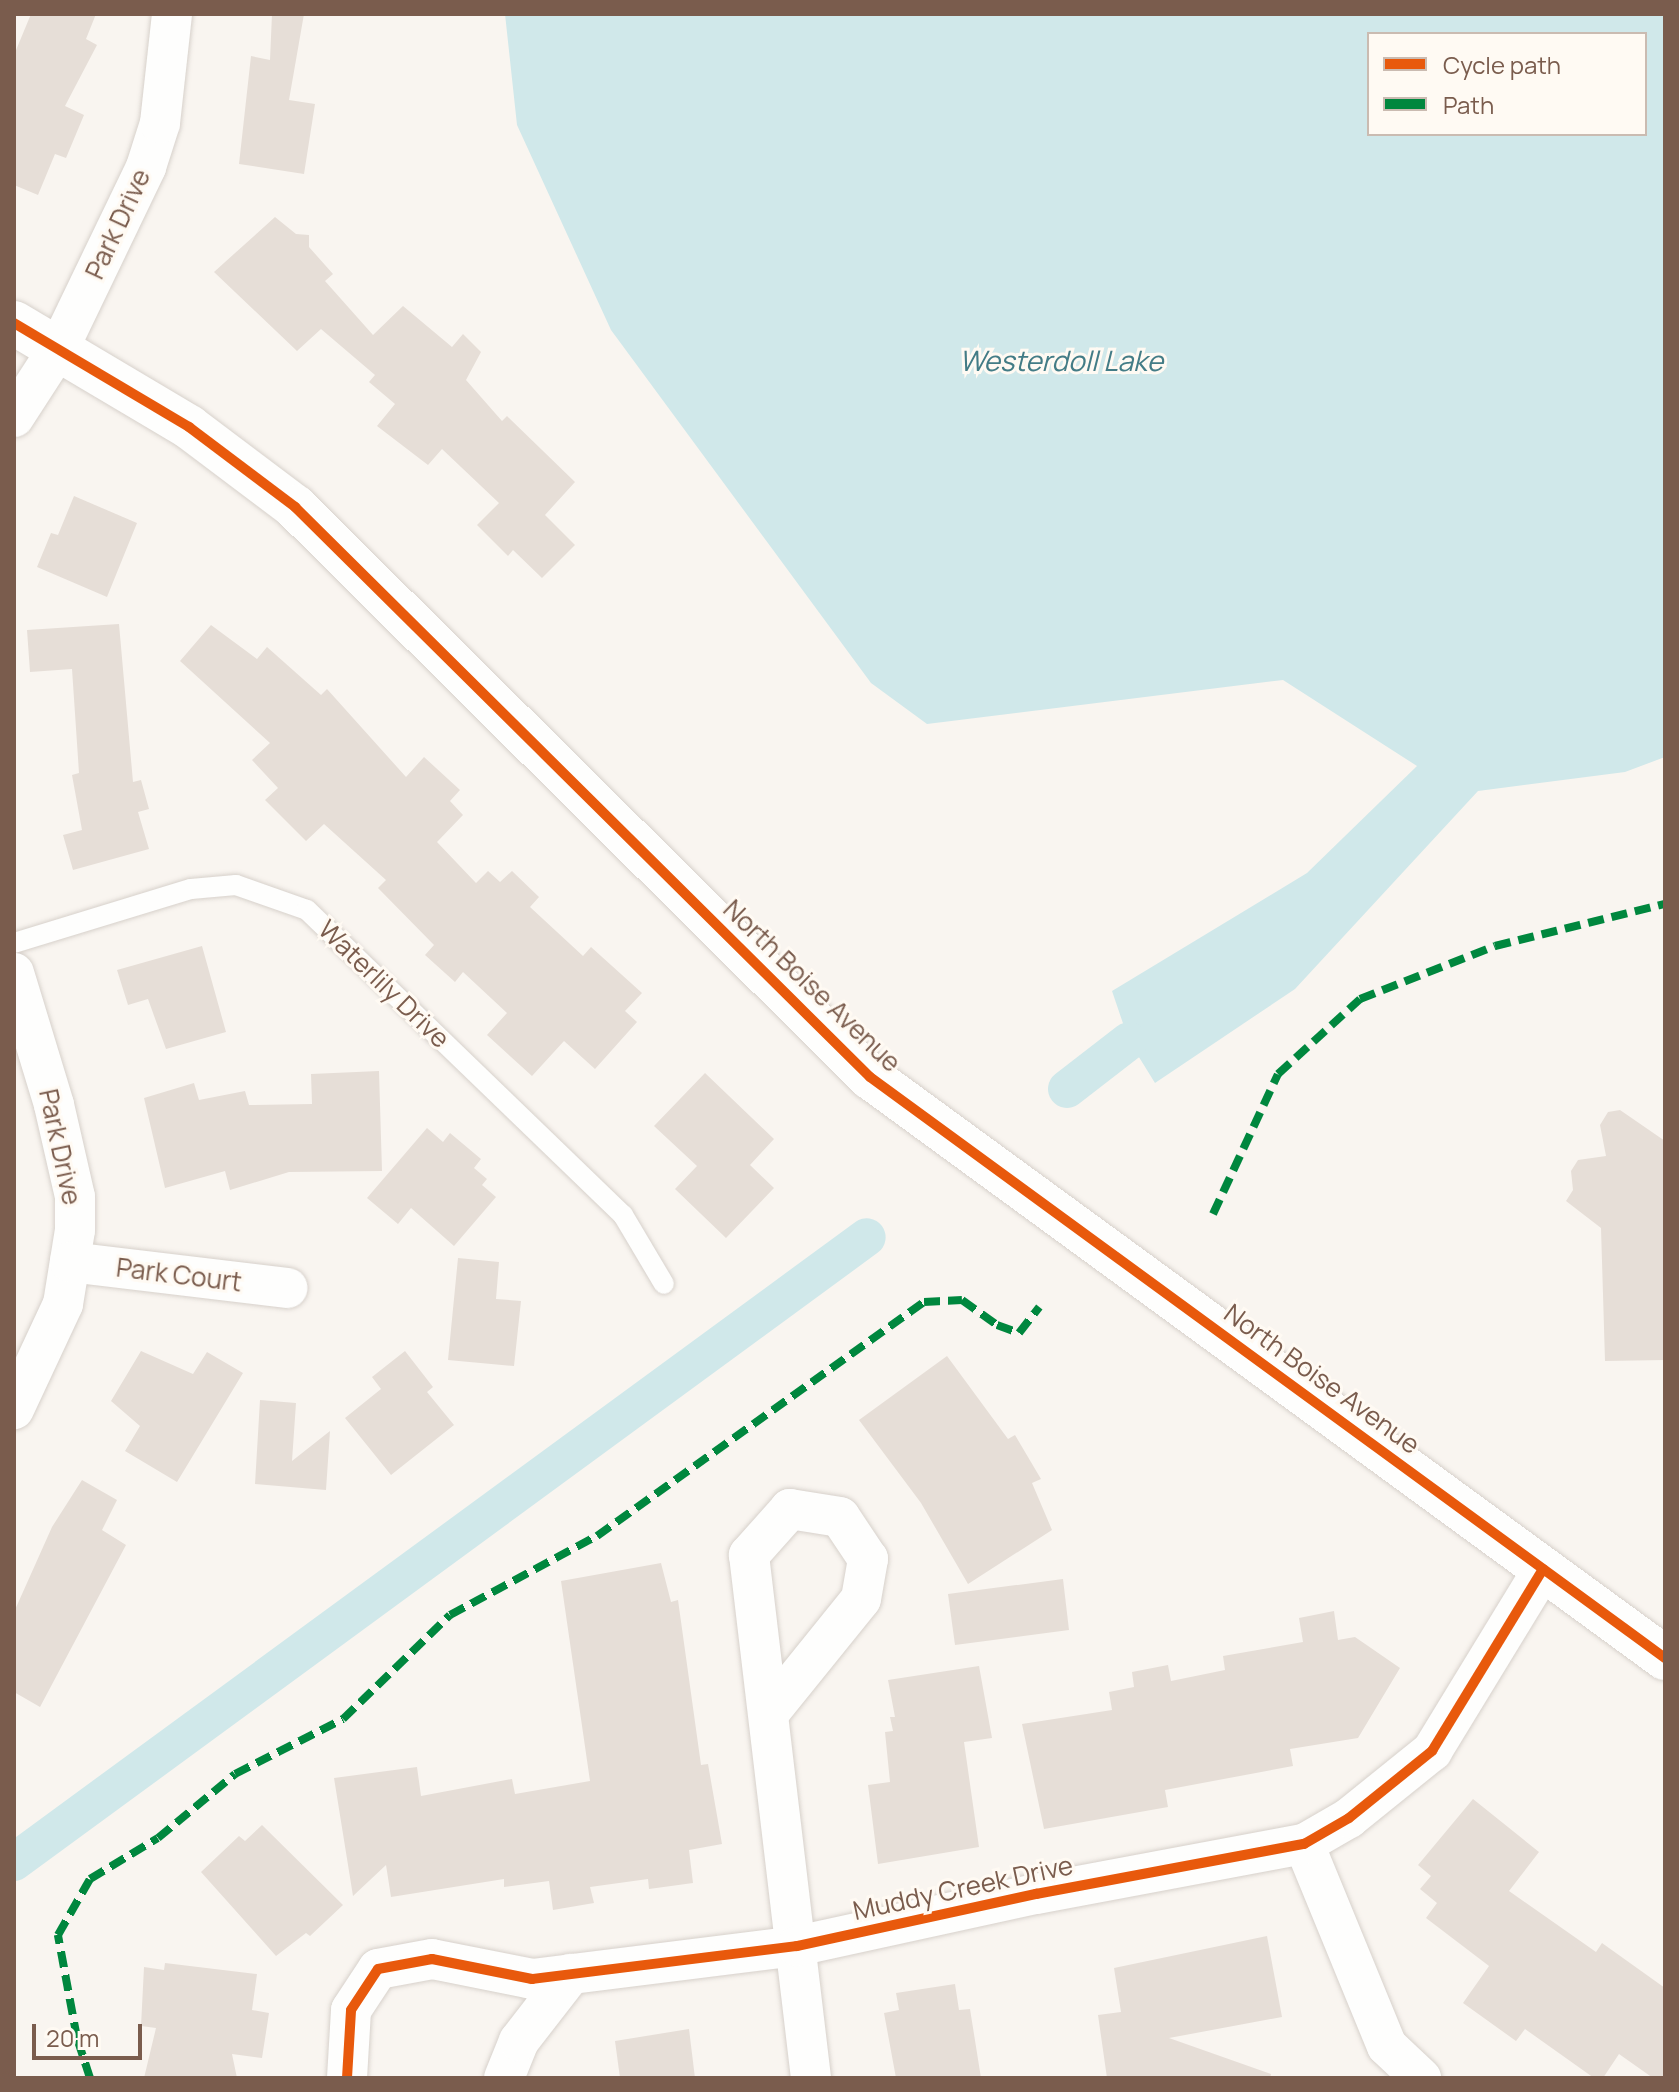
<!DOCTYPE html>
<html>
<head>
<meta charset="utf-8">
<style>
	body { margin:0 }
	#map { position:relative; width:1679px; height:2092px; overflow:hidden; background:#f9f5f0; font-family:Manrope,sans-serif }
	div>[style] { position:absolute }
	.water>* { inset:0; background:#d0e8ea }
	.canal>* { height:38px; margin:-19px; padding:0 19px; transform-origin:19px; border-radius:19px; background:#d0e8ea }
	.building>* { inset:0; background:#e6ded7 }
	.roads { filter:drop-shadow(0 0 2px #d7d1cb) drop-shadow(0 0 2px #d7d1cb) }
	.service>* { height:20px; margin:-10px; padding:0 10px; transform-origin:10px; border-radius:10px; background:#fefefd }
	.minor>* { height:40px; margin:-20px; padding:0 20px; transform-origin:20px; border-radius:20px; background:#fefefd }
	.tertiary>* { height:44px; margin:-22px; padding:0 22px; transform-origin:22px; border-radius:22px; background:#fefefd }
	.quiet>* { height:8px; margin-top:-4px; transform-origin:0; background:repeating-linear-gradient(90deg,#00873e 0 16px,transparent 0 24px) }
	.cycleway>* { height:10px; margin:-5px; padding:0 5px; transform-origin:5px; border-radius:5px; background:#e8590c }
	span { translate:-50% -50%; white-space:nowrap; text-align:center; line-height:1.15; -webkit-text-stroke:6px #fffaf3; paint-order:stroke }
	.street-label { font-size:26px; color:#7a5c4d }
	.water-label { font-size:28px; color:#437c86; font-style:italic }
	.frame { position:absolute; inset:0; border:16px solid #7a5c4d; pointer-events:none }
	.legend { position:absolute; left:1367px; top:32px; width:280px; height:104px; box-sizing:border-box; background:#fffaf3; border:2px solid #cabbb1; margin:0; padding:10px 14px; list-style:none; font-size:24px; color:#7a5c4d }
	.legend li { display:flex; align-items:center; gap:16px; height:40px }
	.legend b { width:40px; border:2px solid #cabbb1 }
	.scale { position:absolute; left:32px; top:2024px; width:110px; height:36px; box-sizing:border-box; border:4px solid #7a5c4d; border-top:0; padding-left:10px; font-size:24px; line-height:28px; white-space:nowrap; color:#7a5c4d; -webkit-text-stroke:6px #fffaf3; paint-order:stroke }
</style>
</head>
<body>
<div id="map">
	<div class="water">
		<div style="clip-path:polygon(evenodd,505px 14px,1665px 14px,1665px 757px,1625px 772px,1478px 791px,1295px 989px,1155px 1083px,1129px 1041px,1112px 991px,1307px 873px,1417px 766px,1283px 680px,927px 724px,871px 683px,611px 330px,517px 125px,505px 14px,1369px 34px,1645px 34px,1645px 134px,1369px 134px,1369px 34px)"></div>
	</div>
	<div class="canal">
		<div style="left:1067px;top:1089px;width:78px;rotate:-37.7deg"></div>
		<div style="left:14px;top:1862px;width:1057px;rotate:-36.23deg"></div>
	</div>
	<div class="building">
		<div style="clip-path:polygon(31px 14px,96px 14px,86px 39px,97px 45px,65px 106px,84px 115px,66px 158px,55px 154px,38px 195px,14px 185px,14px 55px)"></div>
		<div style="clip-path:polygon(272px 14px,304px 14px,289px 100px,315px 104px,304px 174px,239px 164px,251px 56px,270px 60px)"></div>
		<div style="clip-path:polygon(275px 217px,296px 234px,309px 235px,309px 247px,333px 274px,325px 281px,373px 335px,403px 306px,452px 347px,463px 334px,481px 352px,466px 380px,502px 421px,507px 416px,575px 482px,545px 515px,575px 545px,542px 578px,513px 550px,508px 556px,477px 525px,499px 503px,442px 449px,428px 465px,377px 426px,395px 404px,369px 382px,375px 375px,321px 329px,297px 351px,214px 272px)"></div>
		<div style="clip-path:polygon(74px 496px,137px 523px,107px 597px,37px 567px,51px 533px,58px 535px)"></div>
		<div style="clip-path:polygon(119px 624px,133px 782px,141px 780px,149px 809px,138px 812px,149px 849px,73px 870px,63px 835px,82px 830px,72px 775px,79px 773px,72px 669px,30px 672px,27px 630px)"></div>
		<div style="clip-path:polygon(211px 625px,257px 659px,267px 647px,321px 695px,327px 689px,406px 777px,424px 757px,460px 790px,450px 801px,463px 815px,437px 842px,476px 883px,488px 871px,500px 882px,512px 871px,539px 897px,530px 907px,583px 956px,591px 947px,642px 993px,625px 1011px,637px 1022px,595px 1069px,564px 1041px,532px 1076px,487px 1035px,507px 1013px,463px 972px,455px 982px,425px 955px,434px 945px,378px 888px,386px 880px,324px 824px,306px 841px,265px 800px,278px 788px,252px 760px,270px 743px,180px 661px)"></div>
		<div style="clip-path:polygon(202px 946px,226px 1032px,166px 1049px,148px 999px,128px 1005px,117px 970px)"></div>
		<div style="clip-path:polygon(379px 1071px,382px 1171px,289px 1172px,230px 1190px,225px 1171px,165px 1188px,144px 1098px,194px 1083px,199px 1100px,245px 1091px,249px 1105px,312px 1104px,311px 1074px)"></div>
		<div style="clip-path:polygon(705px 1073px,774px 1139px,750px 1165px,774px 1188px,726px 1238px,675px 1189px,697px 1166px,654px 1126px)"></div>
		<div style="clip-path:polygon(1620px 1110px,1665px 1141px,1665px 1360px,1605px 1361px,1601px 1228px,1566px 1201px,1573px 1190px,1571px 1171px,1578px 1160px,1606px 1156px,1600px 1125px,1608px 1112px)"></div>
		<div style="clip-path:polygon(427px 1128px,443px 1142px,450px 1133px,481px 1159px,474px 1168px,487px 1179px,482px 1185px,496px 1197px,454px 1246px,411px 1208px,398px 1224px,367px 1198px)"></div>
		<div style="clip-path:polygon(458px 1258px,499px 1262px,496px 1299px,521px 1301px,514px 1366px,448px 1360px)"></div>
		<div style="clip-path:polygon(141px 1351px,193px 1374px,207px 1352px,243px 1373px,177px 1482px,125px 1451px,140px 1426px,111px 1401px)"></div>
		<div style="clip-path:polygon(405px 1351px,433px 1387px,427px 1392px,454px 1425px,391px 1475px,345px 1418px,381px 1389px,372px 1377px)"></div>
		<div style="clip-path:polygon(947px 1356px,1008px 1439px,1015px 1435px,1041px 1479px,1032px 1483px,1052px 1530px,968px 1584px,921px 1503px,859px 1420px)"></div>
		<div style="clip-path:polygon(260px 1400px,296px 1403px,292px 1461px,330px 1431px,326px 1490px,255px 1484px)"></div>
		<div style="clip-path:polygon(82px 1480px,117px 1500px,102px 1530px,126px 1545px,40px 1707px,14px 1692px,14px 1612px,52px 1527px)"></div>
		<div style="clip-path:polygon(661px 1563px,671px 1602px,678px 1600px,701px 1765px,708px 1764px,722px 1844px,689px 1850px,693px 1883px,649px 1889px,648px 1879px,590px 1887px,594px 1903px,553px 1910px,549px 1881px,504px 1887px,504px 1879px,391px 1897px,386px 1865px,353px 1896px,334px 1778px,417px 1767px,421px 1796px,512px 1779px,515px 1794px,590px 1781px,561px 1581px)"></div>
		<div style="clip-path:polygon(1063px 1579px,1069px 1630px,955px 1645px,948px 1594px)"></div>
		<div style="clip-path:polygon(1334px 1611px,1338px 1640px,1355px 1637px,1400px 1668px,1358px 1738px,1290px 1749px,1293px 1766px,1165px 1790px,1168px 1807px,1044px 1829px,1022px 1724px,1112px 1710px,1109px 1692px,1134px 1687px,1132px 1672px,1168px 1665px,1171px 1681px,1225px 1670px,1223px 1656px,1303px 1642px,1299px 1618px)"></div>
		<div style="clip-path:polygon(979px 1666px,992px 1738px,964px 1742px,979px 1847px,878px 1864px,868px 1785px,890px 1782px,885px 1732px,893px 1731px,890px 1717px,895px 1717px,888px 1680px)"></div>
		<div style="clip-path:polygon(1473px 1799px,1539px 1852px,1509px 1891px,1596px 1952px,1602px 1943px,1665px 1988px,1665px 2078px,1653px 2078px,1619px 2054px,1603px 2078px,1594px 2078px,1525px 2029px,1516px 2041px,1463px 2003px,1489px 1966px,1426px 1918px,1437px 1903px,1420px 1889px,1431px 1876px,1418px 1865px)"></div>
		<div style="clip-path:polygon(262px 1825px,343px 1905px,310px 1936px,306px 1933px,276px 1956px,201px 1872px,239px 1836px,245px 1841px)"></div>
		<div style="clip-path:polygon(1267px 1936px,1282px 2017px,1169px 2038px,1271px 2074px,1270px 2078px,1107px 2078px,1098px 2015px,1121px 2012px,1114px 1968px)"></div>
		<div style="clip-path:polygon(165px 1963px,257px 1974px,252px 2010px,269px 2013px,262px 2058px,232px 2054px,237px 2078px,144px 2078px,156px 2028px,141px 2026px,144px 1967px,164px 1970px)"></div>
		<div style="clip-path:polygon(955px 1984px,959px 2010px,970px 2009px,981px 2078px,896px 2078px,884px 2013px,899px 2010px,896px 1993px)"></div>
		<div style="clip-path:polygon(689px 2029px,695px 2078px,620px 2078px,615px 2041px)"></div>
	</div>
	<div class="roads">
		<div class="service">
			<div style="left:14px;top:943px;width:185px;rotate:-17deg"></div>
			<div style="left:191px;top:889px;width:45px;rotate:-5.1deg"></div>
			<div style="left:236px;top:885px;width:75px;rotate:19.4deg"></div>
			<div style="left:307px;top:910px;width:439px;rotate:44deg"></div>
			<div style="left:623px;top:1215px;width:80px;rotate:59.3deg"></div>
		</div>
		<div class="minor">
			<div style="left:14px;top:417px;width:85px;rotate:-57.1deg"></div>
			<div style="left:60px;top:346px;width:199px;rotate:-64.3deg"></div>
			<div style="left:146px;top:167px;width:46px;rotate:-72.3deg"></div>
			<div style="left:160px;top:123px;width:110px;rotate:-83.7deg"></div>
			<div style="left:14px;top:973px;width:138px;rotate:73.1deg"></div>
			<div style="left:54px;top:1105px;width:94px;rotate:77.1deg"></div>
			<div style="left:75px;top:1197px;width:33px;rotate:90deg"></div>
			<div style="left:75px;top:1230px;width:75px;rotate:99.2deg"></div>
			<div style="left:63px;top:1304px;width:116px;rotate:115deg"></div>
			<div style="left:70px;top:1262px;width:219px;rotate:6.8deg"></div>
			<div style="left:769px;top:1713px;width:146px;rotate:-51.1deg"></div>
			<div style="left:861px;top:1599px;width:41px;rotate:-80.1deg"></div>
			<div style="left:868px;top:1559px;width:50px;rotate:-123.7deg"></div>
			<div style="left:840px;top:1517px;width:51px;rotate:-170.9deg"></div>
			<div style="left:790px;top:1509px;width:62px;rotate:131.7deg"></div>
			<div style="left:749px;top:1555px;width:527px;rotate:83.24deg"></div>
			<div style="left:1304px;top:1844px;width:218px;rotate:67.7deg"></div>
			<div style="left:1387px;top:2046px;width:47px;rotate:43.3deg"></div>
			<div style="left:347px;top:2078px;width:68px;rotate:-86.6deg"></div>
			<div style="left:351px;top:2010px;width:49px;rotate:-56.6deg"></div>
			<div style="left:378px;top:1969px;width:55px;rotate:-10.5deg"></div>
			<div style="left:432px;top:1959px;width:102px;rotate:11.3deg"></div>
			<div style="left:532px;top:1979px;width:267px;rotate:-7.1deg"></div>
			<div style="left:797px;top:1946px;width:245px;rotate:-12.3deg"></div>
			<div style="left:1036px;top:1894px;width:273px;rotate:-10.6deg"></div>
			<div style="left:1304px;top:1844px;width:52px;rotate:-30deg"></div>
			<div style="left:1349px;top:1818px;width:107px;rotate:-38.9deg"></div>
			<div style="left:1432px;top:1751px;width:213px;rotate:-58.6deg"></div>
			<div style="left:504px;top:2078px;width:40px;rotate:-68deg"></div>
			<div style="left:519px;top:2041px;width:85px;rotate:-52.2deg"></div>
		</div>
		<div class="tertiary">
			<div style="left:14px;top:323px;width:204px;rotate:30.7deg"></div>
			<div style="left:189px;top:427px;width:133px;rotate:37deg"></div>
			<div style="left:295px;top:507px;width:810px;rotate:44.75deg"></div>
			<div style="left:870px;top:1077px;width:985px;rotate:36.16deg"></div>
		</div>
	</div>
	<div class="quiet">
		<div style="left:1213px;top:1214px;width:154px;rotate:-65.1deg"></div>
		<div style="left:1278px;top:1074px;width:111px;rotate:-42.4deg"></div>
		<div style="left:1360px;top:999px;width:145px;rotate:-21.4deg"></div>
		<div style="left:1495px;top:946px;width:175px;rotate:-13.9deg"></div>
		<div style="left:90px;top:2078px;width:42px;rotate:-108deg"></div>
		<div style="left:77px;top:2038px;width:105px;rotate:-100.5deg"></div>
		<div style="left:58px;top:1935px;width:64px;rotate:-60.3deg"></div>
		<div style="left:90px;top:1879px;width:79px;rotate:-31.1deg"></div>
		<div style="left:158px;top:1838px;width:100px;rotate:-39.7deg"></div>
		<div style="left:235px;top:1774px;width:121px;rotate:-27deg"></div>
		<div style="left:343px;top:1719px;width:149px;rotate:-44.2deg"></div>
		<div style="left:450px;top:1615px;width:167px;rotate:-28.3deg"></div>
		<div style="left:597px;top:1536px;width:402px;rotate:-35.6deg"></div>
		<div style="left:924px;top:1302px;width:38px;rotate:-3deg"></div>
		<div style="left:962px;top:1300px;width:43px;rotate:35.5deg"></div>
		<div style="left:997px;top:1325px;width:23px;rotate:20deg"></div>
		<div style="left:1019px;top:1333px;width:33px;rotate:-52deg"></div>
	</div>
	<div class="cycleway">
		<div style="left:14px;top:323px;width:204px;rotate:30.7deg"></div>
		<div style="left:189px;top:427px;width:133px;rotate:37deg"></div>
		<div style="left:295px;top:507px;width:810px;rotate:44.75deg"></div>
		<div style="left:870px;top:1077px;width:985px;rotate:36.16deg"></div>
		<div style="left:347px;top:2078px;width:68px;rotate:-86.6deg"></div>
		<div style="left:351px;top:2010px;width:49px;rotate:-56.6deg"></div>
		<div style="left:378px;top:1969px;width:55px;rotate:-10.5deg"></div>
		<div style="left:432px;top:1959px;width:102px;rotate:11.3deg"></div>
		<div style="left:532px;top:1979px;width:267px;rotate:-7.1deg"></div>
		<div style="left:797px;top:1946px;width:245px;rotate:-12.3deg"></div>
		<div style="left:1036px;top:1894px;width:273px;rotate:-10.6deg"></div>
		<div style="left:1304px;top:1844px;width:52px;rotate:-30deg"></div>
		<div style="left:1349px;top:1818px;width:107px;rotate:-38.9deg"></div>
		<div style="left:1432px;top:1751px;width:213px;rotate:-58.6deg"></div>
	</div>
	<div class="street-label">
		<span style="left:118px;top:224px;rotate:-65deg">Park Drive</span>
		<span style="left:384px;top:984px;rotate:44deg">Waterlily Drive</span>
		<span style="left:812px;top:986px;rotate:44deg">North Boise Avenue</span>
		<span style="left:60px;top:1147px;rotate:78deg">Park Drive</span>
		<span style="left:179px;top:1275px;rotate:7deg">Park Court</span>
		<span style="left:1322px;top:1379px;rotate:36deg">North Boise Avenue</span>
		<span style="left:963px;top:1888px;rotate:-12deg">Muddy Creek Drive</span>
	</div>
	<div class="water-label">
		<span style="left:1061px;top:360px">Westerdoll Lake</span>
	</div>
	<div class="frame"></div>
	<ul class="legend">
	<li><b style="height:10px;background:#e8590c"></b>Cycle path</li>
	<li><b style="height:10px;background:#00873e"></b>Path</li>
	</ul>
	<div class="scale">20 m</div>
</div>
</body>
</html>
